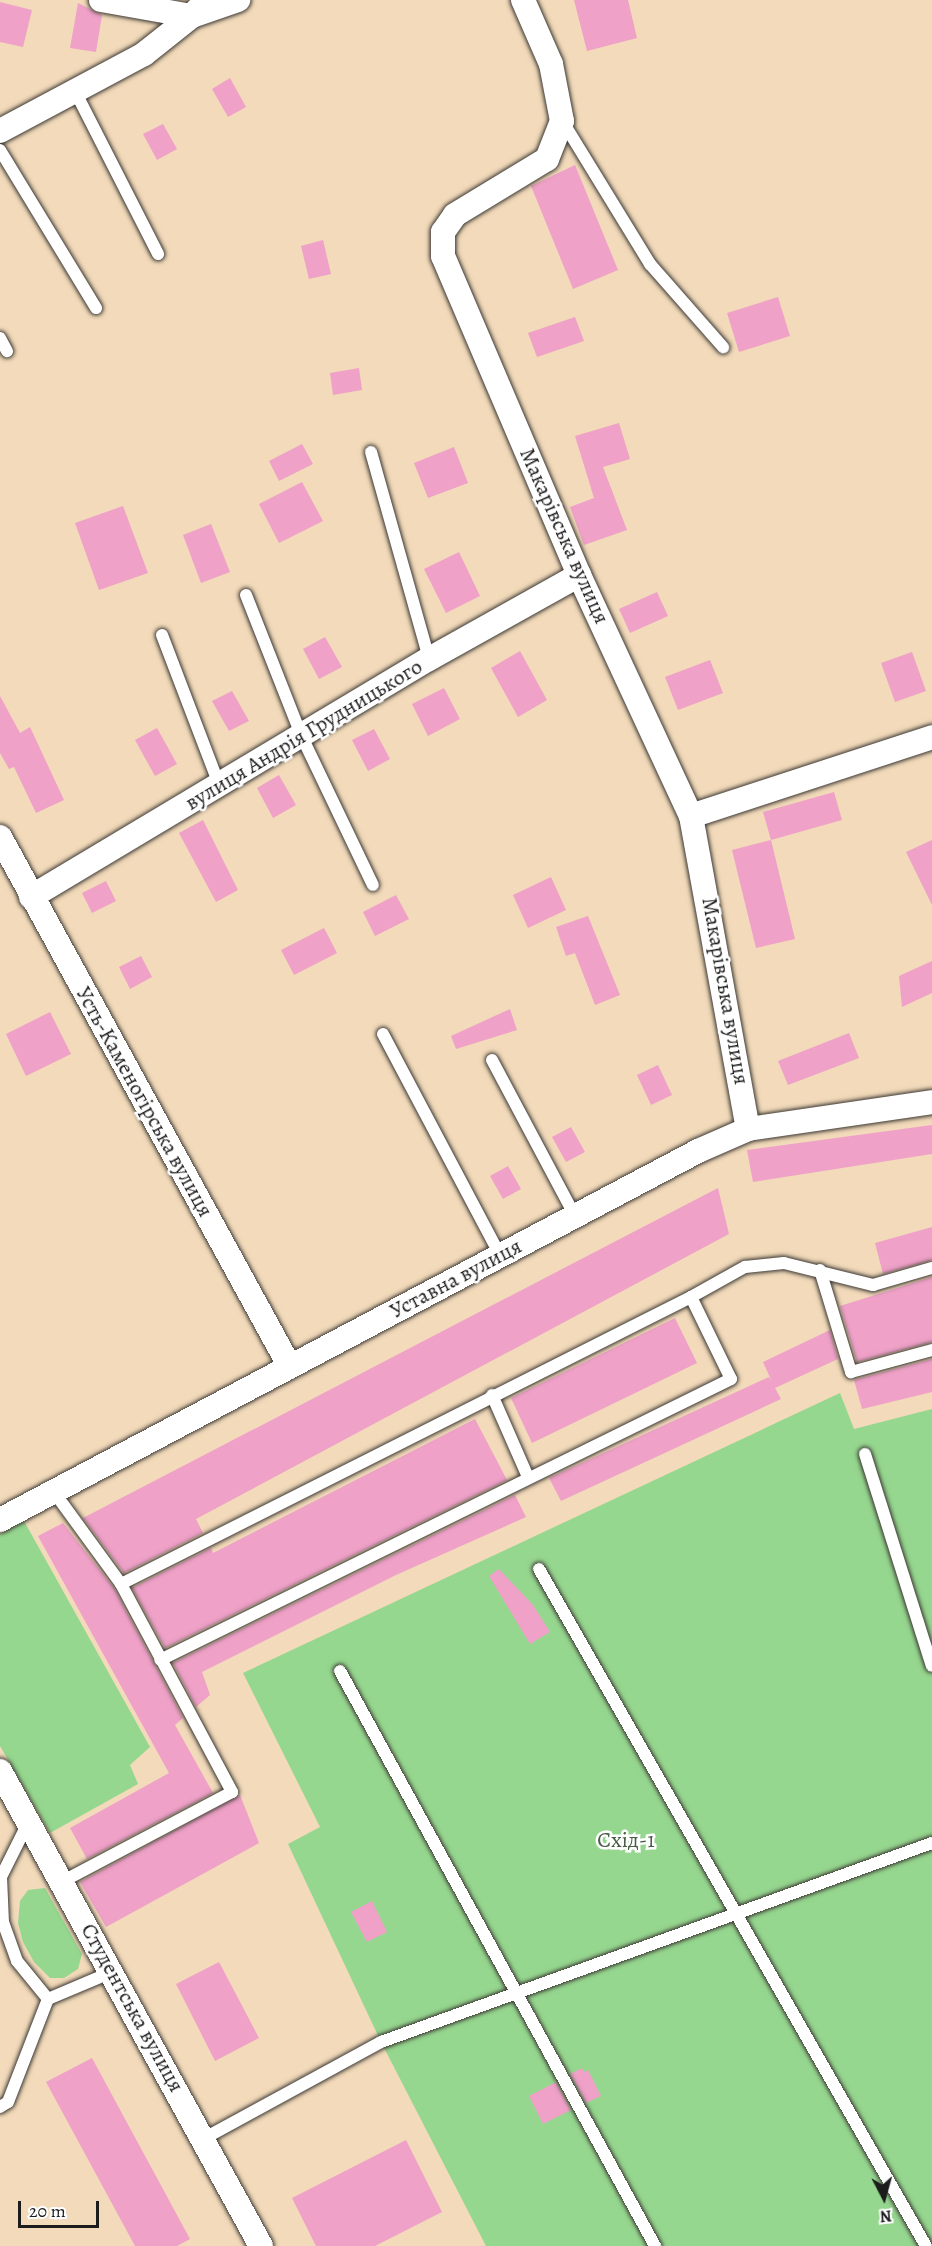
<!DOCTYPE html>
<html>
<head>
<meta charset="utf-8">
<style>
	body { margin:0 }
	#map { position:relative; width:932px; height:2246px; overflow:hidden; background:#f2daba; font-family:Alegreya,serif }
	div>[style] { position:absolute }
	.green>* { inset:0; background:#96d78f }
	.building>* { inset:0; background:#efa1c7 }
	.roads { filter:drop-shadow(0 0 2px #3c3834) drop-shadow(0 0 2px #3c3834) }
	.service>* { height:12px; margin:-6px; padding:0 6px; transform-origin:6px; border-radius:6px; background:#fff }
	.minor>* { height:24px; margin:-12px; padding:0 12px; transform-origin:12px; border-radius:12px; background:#fff }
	span { translate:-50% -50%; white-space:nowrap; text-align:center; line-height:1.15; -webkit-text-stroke:5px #fff; paint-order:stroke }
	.street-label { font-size:22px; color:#1c1c1c }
	.park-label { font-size:22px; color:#475d44 }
	.north { position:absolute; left:854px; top:2168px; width:60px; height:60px; -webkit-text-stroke:4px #fff; paint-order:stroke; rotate:174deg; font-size:16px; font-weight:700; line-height:24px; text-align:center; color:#1c1c1c }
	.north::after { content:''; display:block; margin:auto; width:21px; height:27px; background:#1c1c1c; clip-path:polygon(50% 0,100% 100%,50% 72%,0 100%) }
	.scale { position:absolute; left:18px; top:2201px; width:81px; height:27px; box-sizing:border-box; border:3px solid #1c1c1c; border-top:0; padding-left:8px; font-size:18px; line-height:21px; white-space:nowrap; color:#1c1c1c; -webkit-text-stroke:4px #fff; paint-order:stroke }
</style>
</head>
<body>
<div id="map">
	<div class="green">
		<div style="clip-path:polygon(840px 1393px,854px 1429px,932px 1409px,932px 2246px,486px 2246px,381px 2042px,288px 1844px,320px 1827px,243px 1673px)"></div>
		<div style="clip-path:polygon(24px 1521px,150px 1747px,130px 1765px,138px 1784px,50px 1833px,0 1746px,0 1534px)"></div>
		<div style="clip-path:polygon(45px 1888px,82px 1954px,78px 1969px,64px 1978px,50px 1978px,34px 1962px,23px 1942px,18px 1923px,20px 1901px,28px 1890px)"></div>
	</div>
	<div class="building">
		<div style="clip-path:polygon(574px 0,628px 0,637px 38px,587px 51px)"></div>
		<div style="clip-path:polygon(0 2px,32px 10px,23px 47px,0 42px)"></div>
		<div style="clip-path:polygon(78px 3px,102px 15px,96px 52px,70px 48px)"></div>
		<div style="clip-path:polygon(230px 78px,246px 107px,228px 117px,212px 89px)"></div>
		<div style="clip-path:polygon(163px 124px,177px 149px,157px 160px,143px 134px)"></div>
		<div style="clip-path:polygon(575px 165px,618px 270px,573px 289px,531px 186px)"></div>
		<div style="clip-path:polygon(323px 240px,331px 274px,309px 279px,301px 246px)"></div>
		<div style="clip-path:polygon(778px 297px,790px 336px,739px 352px,727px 313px)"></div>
		<div style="clip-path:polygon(575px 317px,584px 341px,537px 357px,528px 333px)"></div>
		<div style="clip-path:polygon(359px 368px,362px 390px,333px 395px,330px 373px)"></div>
		<div style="clip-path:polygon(619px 423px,630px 459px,603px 467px,627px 530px,584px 545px,570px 507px,594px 498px,575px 436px)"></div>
		<div style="clip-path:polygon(302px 444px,313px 464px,279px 481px,269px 461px)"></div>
		<div style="clip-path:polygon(454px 447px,468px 483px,428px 498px,414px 463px)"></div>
		<div style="clip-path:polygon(302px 482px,323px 521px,279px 543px,259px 504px)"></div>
		<div style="clip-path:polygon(123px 506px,148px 573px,99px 590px,75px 523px)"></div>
		<div style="clip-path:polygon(211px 524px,230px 572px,201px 583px,183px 535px)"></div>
		<div style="clip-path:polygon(459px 552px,480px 596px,446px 613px,424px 569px)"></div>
		<div style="clip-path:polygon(657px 592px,668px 616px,630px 633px,619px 609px)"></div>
		<div style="clip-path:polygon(325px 637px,342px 667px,319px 679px,303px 649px)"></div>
		<div style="clip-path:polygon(520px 651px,547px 700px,518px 717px,491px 668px)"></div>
		<div style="clip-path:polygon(912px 652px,926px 691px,895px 702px,881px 663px)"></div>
		<div style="clip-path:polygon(710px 660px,723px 693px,678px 710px,665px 677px)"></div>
		<div style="clip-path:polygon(444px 688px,460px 719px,428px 736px,412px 704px)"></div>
		<div style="clip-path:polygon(232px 691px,249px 721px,229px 731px,212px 701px)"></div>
		<div style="clip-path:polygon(0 696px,20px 733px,30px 727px,64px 800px,36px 813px,14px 767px,9px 769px,0 753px)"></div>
		<div style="clip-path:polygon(157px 728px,177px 764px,155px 776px,135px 740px)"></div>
		<div style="clip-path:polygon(374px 729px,390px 759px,368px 771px,352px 740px)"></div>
		<div style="clip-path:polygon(279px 775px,296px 805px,273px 818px,257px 788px)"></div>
		<div style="clip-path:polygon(834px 792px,842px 820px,771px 840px,763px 812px)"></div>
		<div style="clip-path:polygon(203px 820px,238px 890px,216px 902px,179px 833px)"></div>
		<div style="clip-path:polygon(771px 840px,795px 939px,756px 948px,732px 850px)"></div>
		<div style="clip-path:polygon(932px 840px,932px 905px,906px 852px)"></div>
		<div style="clip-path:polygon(551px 877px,566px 910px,528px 928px,513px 895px)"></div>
		<div style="clip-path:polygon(106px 881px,116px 901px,92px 913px,82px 893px)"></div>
		<div style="clip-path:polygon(396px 895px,409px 919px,375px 936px,363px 912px)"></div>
		<div style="clip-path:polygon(588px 916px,620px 995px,595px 1005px,575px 953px,566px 956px,556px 927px)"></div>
		<div style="clip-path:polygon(324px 928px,337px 953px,294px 975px,281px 950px)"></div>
		<div style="clip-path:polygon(141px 956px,152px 977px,130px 989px,119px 967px)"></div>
		<div style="clip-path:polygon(932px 961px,932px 993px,902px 1007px,899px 976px)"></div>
		<div style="clip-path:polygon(510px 1009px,517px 1030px,456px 1049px,451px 1036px)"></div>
		<div style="clip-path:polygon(50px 1012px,71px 1054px,26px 1076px,6px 1034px)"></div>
		<div style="clip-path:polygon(849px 1033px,859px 1058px,788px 1085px,778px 1061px)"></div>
		<div style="clip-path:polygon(658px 1065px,672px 1095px,651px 1105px,637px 1075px)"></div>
		<div style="clip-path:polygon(932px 1125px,932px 1154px,753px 1182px,747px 1150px)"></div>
		<div style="clip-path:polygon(571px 1127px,585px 1152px,566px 1162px,552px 1137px)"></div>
		<div style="clip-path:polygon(508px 1166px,521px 1189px,503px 1199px,490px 1176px)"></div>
		<div style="clip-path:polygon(718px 1188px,729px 1234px,196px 1519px,203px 1533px,124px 1573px,83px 1518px)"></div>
		<div style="clip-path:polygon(932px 1227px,932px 1260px,883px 1274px,875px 1243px)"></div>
		<div style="clip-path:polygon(932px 1277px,932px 1342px,857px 1362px,840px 1306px)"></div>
		<div style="clip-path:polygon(675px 1318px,697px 1363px,532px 1443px,511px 1398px)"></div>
		<div style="clip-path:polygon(830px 1330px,838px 1359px,775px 1388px,781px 1399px,561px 1501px,549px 1478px,769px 1377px,772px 1382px,763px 1362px)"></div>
		<div style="clip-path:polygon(932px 1359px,932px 1392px,862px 1409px,854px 1380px)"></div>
		<div style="clip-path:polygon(475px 1419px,507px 1480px,165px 1648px,132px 1588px,211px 1548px,213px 1553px)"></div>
		<div style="clip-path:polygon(515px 1495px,526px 1517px,396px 1575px,202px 1672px,210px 1695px,196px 1707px,173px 1663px)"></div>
		<div style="clip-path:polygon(63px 1523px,114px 1588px,183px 1718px,175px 1725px,213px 1793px,87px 1859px,70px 1828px,169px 1773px,38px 1536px)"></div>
		<div style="clip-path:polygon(499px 1569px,533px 1605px,550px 1632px,530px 1644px,489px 1576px)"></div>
		<div style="clip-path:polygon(240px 1795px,259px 1843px,106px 1927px,80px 1882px)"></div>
		<div style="clip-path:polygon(372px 1901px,387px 1932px,367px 1942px,351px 1912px)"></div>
		<div style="clip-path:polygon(219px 1962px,259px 2038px,215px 2061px,176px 1984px)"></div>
		<div style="clip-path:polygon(92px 2058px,190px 2239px,177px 2246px,135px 2246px,46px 2082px)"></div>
		<div style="clip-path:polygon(582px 2068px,584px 2072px,588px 2070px,601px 2096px,586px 2103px,570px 2074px)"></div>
		<div style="clip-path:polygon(556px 2082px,571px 2110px,543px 2124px,529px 2096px)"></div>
		<div style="clip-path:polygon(406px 2140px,442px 2212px,375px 2246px,316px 2246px,292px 2198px)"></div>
	</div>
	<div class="roads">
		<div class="service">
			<div style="left:75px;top:91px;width:183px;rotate:63deg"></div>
			<div style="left:563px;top:122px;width:167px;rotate:58.5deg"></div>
			<div style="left:650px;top:264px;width:111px;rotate:48.7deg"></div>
			<div style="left:0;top:150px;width:185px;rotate:58.7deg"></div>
			<div style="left:0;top:338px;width:15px;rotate:62deg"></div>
			<div style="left:371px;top:452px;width:215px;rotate:74.3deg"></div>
			<div style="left:246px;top:595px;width:153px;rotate:68.5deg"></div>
			<div style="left:302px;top:737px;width:164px;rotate:64.4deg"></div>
			<div style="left:162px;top:635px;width:163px;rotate:69.1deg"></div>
			<div style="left:383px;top:1034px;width:250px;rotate:62.1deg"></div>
			<div style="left:492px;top:1060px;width:177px;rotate:62deg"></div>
			<div style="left:820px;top:1270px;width:107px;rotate:73.1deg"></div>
			<div style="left:851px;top:1372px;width:84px;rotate:-15.2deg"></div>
			<div style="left:691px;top:1297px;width:62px;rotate:-29.1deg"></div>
			<div style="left:745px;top:1267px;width:39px;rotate:-6deg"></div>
			<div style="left:784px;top:1263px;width:92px;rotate:13.9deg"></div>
			<div style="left:873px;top:1285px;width:61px;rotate:-16.1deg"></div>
			<div style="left:492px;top:1395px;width:90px;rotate:66.3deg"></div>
			<div style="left:865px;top:1454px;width:222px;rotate:72.5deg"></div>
			<div style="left:54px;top:1492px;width:114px;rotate:53.9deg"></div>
			<div style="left:121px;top:1584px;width:236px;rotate:61.9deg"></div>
			<div style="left:232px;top:1792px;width:191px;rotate:152.2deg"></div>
			<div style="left:539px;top:1569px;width:780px;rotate:60.25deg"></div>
			<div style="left:121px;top:1584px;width:638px;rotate:-26.73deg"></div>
			<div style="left:691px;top:1297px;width:91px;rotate:64deg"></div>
			<div style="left:731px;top:1379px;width:636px;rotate:153.8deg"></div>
			<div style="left:340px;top:1671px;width:656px;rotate:61.28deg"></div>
			<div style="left:29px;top:1821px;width:63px;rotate:116.6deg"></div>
			<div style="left:1px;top:1877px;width:45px;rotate:87.5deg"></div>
			<div style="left:3px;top:1922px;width:41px;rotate:70.3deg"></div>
			<div style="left:17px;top:1961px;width:49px;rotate:50.8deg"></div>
			<div style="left:48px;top:1999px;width:69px;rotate:-22.9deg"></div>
			<div style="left:0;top:2107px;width:9px;rotate:-32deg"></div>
			<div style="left:8px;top:2102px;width:110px;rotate:-68.8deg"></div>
			<div style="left:203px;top:2139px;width:203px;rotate:-28.6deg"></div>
			<div style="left:381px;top:2042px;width:586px;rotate:-19.86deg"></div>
		</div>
		<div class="minor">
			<div style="left:101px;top:0;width:92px;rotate:10deg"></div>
			<div style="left:192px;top:16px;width:9px;rotate:-49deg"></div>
			<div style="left:523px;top:0;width:70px;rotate:66.4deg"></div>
			<div style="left:551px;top:64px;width:58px;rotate:79.1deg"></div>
			<div style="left:562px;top:121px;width:41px;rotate:111.5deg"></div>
			<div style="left:547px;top:159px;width:108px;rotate:148.7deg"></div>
			<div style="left:455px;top:215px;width:21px;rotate:125deg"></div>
			<div style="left:443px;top:232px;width:24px;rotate:90deg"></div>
			<div style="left:443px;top:256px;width:347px;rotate:66.9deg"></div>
			<div style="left:579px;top:575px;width:266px;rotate:65.1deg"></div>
			<div style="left:691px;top:816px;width:318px;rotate:79.7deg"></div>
			<div style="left:0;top:131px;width:163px;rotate:-28.1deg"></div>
			<div style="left:144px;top:54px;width:61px;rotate:-38.4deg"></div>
			<div style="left:192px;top:16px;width:49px;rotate:-19.2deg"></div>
			<div style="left:691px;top:816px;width:254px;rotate:-18.1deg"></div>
			<div style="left:0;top:837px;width:604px;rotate:61.31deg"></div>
			<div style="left:31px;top:897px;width:464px;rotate:-30.9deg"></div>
			<div style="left:429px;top:659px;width:172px;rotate:-29.2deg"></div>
			<div style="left:0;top:1520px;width:790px;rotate:-27.86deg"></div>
			<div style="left:698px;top:1151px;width:55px;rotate:-23.7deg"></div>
			<div style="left:748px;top:1129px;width:186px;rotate:-8.3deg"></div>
			<div style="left:0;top:1771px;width:542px;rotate:61.21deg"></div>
		</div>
	</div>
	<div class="street-label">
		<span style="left:564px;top:536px;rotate:66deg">Макарівська вулиця</span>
		<span style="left:304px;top:735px;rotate:-31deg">вулиця Андрія Грудницького</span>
		<span style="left:725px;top:991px;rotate:80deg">Макарівська вулиця</span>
		<span style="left:144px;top:1102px;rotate:61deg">Усть-Каменогірська вулиця</span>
		<span style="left:456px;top:1279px;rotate:-28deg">Уставна вулиця</span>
		<span style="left:132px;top:2008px;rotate:61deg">Студентська вулиця</span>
	</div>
	<div class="park-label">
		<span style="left:626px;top:1841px">Схід-1</span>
	</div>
	<div class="north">N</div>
	<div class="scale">20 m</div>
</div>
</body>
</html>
